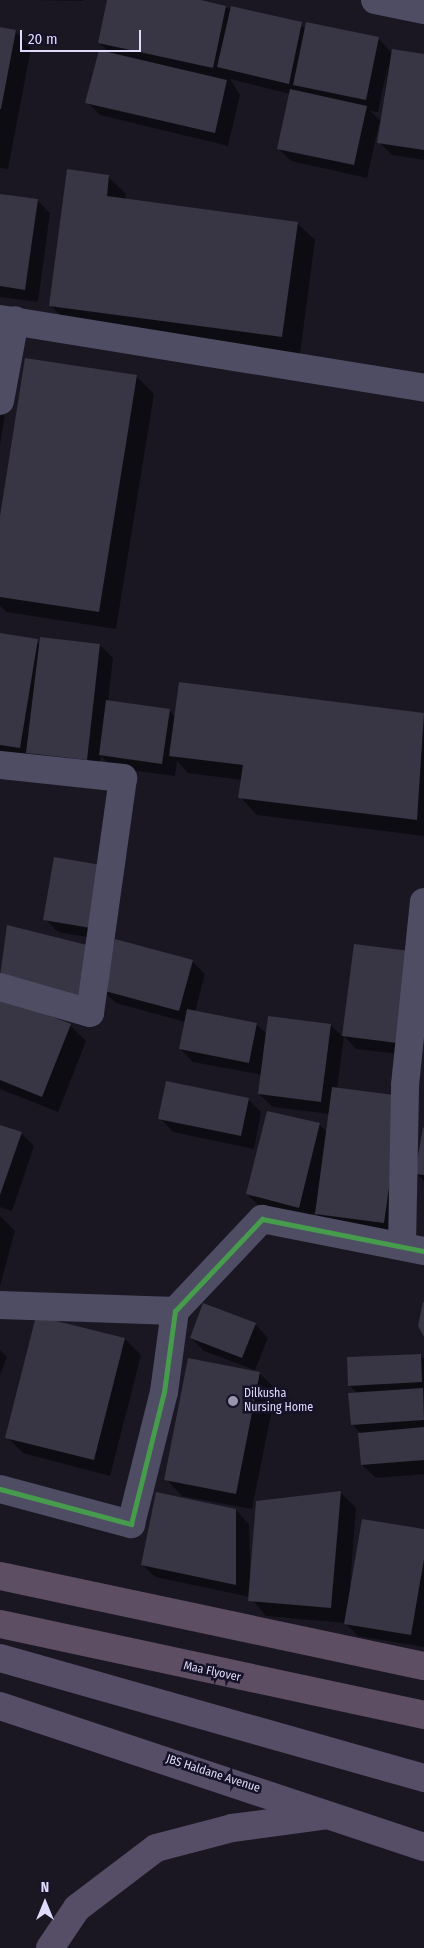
<!DOCTYPE html>
<html>
<head>
<meta charset="utf-8">
<style>
	body { margin:0 }
	#map { position:relative; width:424px; height:1948px; overflow:hidden; background:#1a1723; font-family:"Fira Sans Condensed",sans-serif }
	div>[style] { position:absolute }
	.shadow>* { inset:0; background:#0007 }
	.building>* { inset:0; background:#383544 }
	.minor>* { height:28px; margin:-14px; padding:0 14px; transform-origin:14px; border-radius:14px; background:#4e4d63 }
	.major>* { height:28px; margin:-14px; padding:0 14px; transform-origin:14px; border-radius:14px; background:#564e66 }
	.highway>* { height:28px; margin:-14px; padding:0 14px; transform-origin:14px; border-radius:14px; background:#5e4e63 }
	.cycleway>* { height:5px; margin:-2.5px; padding:0 2.5px; transform-origin:2.5px; border-radius:2.5px; background:#469c4c }
	.dots>* { width:14px; height:14px; translate:-50% -50%; box-sizing:border-box; border:2px solid #161228; border-radius:50% }
	span { translate:-50% -50%; white-space:nowrap; text-align:center; line-height:1.15; -webkit-text-stroke:5px #161228; paint-order:stroke }
	.poi-label { font-size:12px; color:#dfdbfc }
	.left { translate:0 -50%; text-align:left }
	.street-label { font-size:12px; color:#dfdbfc }
	.north { position:absolute; left:20px; top:1878px; width:50px; height:50px; -webkit-text-stroke:4px #161228; paint-order:stroke; rotate:0deg; font-size:14px; font-weight:700; line-height:20px; text-align:center; color:#dfdbfc }
	.north::after { content:''; display:block; margin:auto; width:18px; height:22px; background:#dfdbfc; clip-path:polygon(50% 0,100% 100%,50% 72%,0 100%) }
	.scale { position:absolute; left:20px; top:30px; width:121px; height:22px; box-sizing:border-box; border:2px solid #dfdbfc; border-top:0; padding-left:6px; font-size:15px; line-height:18px; white-space:nowrap; color:#dfdbfc; -webkit-text-stroke:4px #161228; paint-order:stroke }
</style>
</head>
<body>
<div id="map">
	<div class="shadow">
		<div style="clip-path:polygon(31px 0,83px 0,83px 1px)"></div>
		<div style="clip-path:polygon(108px 0,195px 0,306px 28px,378px 38px,392px 53px,424px 55px,424px 160px,392px 155px,379px 142px,388px 64px,378px 112px,370px 111px,380px 120px,367px 178px,291px 161px,278px 148px,290px 94px,230px 79px,240px 95px,228px 146px,100px 115px,87px 102px,111px 54px,99px 43px)"></div>
		<div style="clip-path:polygon(0 29px,15px 31px,31px 48px,8px 169px,0 168px)"></div>
		<div style="clip-path:polygon(108px 177px,126px 194px,125px 200px,297px 223px,315px 240px,300px 354px,68px 323px,50px 305px)"></div>
		<div style="clip-path:polygon(0 195px,37px 200px,50px 213px,38px 302px,0 297px)"></div>
		<div style="clip-path:polygon(136px 376px,154px 394px,116px 629px,6px 612px,0 605px,0 524px)"></div>
		<div style="clip-path:polygon(0 382px,9px 390px,0 445px)"></div>
		<div style="clip-path:polygon(0 634px,41px 644px,100px 645px,113px 658px,108px 702px,169px 710px,176px 717px,180px 684px,424px 714px,424px 836px,257px 815px,240px 797px,242px 780px,188px 773px,177px 761px,175px 776px,113px 768px,101px 756px,99px 773px,0 755px)"></div>
		<div style="clip-path:polygon(55px 858px,110px 941px,58px 932px,45px 919px)"></div>
		<div style="clip-path:polygon(8px 926px,98px 949px,192px 961px,205px 974px,195px 1012px,256px 1024px,267px 1034px,331px 1025px,343px 1037px,355px 945px,418px 1056px,356px 1049px,344px 1036px,337px 1089px,401px 1097px,400px 1239px,332px 1229px,314px 1212px,312px 1220px,260px 1207px,247px 1194px,268px 1112px,320px 1125px,327px 1132px,330px 1114px,273px 1107px,259px 1094px,262px 1075px,193px 1062px,180px 1049px,185px 1022px,116px 1003px,103px 991px,0 978px)"></div>
		<div style="clip-path:polygon(0 997px,70px 1025px,86px 1041px,58px 1112px,0 1089px)"></div>
		<div style="clip-path:polygon(248px 1099px,261px 1112px,254px 1149px,173px 1132px,160px 1118px)"></div>
		<div style="clip-path:polygon(0 1126px,21px 1133px,34px 1146px,12px 1211px,0 1207px)"></div>
		<div style="clip-path:polygon(424px 1129px,424px 1181px,416px 1173px)"></div>
		<div style="clip-path:polygon(0 1216px,15px 1231px,0 1286px)"></div>
		<div style="clip-path:polygon(255px 1324px,268px 1338px,255px 1370px,204px 1351px,191px 1338px)"></div>
		<div style="clip-path:polygon(125px 1339px,141px 1355px,110px 1476px,23px 1453px,7px 1437px)"></div>
		<div style="clip-path:polygon(0 1350px,7px 1357px,0 1375px)"></div>
		<div style="clip-path:polygon(420px 1355px,424px 1359px,424px 1474px,376px 1478px,362px 1465px,361px 1434px,352px 1424px,358px 1394px,349px 1385px)"></div>
		<div style="clip-path:polygon(259px 1373px,276px 1389px,252px 1509px,182px 1496px,166px 1479px)"></div>
		<div style="clip-path:polygon(340px 1492px,356px 1508px,350px 1585px,424px 1530px,424px 1647px,358px 1636px,345px 1623px,266px 1616px,250px 1597px,155px 1577px,142px 1564px,236px 1510px,249px 1524px,251px 1588px)"></div>
	</div>
	<div class="building">
		<div style="clip-path:polygon(107px 0,201px 0,226px 6px,213px 68px,98px 43px)"></div>
		<div style="clip-path:polygon(231px 6px,302px 22px,289px 84px,217px 67px)"></div>
		<div style="clip-path:polygon(306px 22px,379px 37px,366px 100px,293px 85px)"></div>
		<div style="clip-path:polygon(0 27px,16px 30px,1px 109px,0 109px)"></div>
		<div style="clip-path:polygon(392px 49px,424px 54px,424px 150px,377px 143px)"></div>
		<div style="clip-path:polygon(99px 50px,227px 80px,215px 133px,85px 103px)"></div>
		<div style="clip-path:polygon(290px 89px,367px 106px,354px 165px,277px 149px)"></div>
		<div style="clip-path:polygon(67px 169px,109px 175px,107px 196px,298px 222px,282px 337px,49px 306px)"></div>
		<div style="clip-path:polygon(0 194px,38px 199px,25px 290px,0 286px)"></div>
		<div style="clip-path:polygon(25px 358px,137px 375px,99px 612px,0 597px,0 516px)"></div>
		<div style="clip-path:polygon(0 633px,38px 639px,20px 748px,0 745px)"></div>
		<div style="clip-path:polygon(40px 637px,100px 644px,87px 760px,26px 753px)"></div>
		<div style="clip-path:polygon(179px 682px,424px 713px,417px 820px,238px 798px,243px 765px,169px 756px)"></div>
		<div style="clip-path:polygon(106px 700px,170px 709px,162px 764px,99px 755px)"></div>
		<div style="clip-path:polygon(54px 857px,107px 866px,97px 929px,43px 920px)"></div>
		<div style="clip-path:polygon(7px 925px,99px 948px,85px 998px,0 976px)"></div>
		<div style="clip-path:polygon(115px 939px,193px 960px,179px 1011px,101px 990px)"></div>
		<div style="clip-path:polygon(354px 944px,418px 952px,405px 1044px,342px 1036px)"></div>
		<div style="clip-path:polygon(0 996px,71px 1024px,42px 1097px,0 1080px)"></div>
		<div style="clip-path:polygon(187px 1009px,257px 1023px,249px 1063px,179px 1049px)"></div>
		<div style="clip-path:polygon(268px 1016px,331px 1024px,321px 1102px,258px 1094px)"></div>
		<div style="clip-path:polygon(166px 1081px,249px 1098px,241px 1136px,158px 1119px)"></div>
		<div style="clip-path:polygon(332px 1087px,402px 1096px,384px 1223px,315px 1214px)"></div>
		<div style="clip-path:polygon(267px 1111px,320px 1123px,299px 1208px,246px 1194px)"></div>
		<div style="clip-path:polygon(0 1125px,22px 1132px,0 1195px)"></div>
		<div style="clip-path:polygon(423px 1127px,424px 1128px,424px 1175px,415px 1174px)"></div>
		<div style="clip-path:polygon(423px 1302px,424px 1302px,424px 1337px,418px 1326px)"></div>
		<div style="clip-path:polygon(203px 1303px,256px 1323px,242px 1358px,190px 1338px)"></div>
		<div style="clip-path:polygon(36px 1316px,125px 1338px,94px 1460px,5px 1438px)"></div>
		<div style="clip-path:polygon(421px 1354px,422px 1382px,348px 1386px,347px 1357px)"></div>
		<div style="clip-path:polygon(188px 1358px,260px 1372px,236px 1494px,164px 1480px)"></div>
		<div style="clip-path:polygon(423px 1388px,424px 1420px,351px 1425px,348px 1393px)"></div>
		<div style="clip-path:polygon(424px 1427px,424px 1460px,361px 1465px,358px 1433px)"></div>
		<div style="clip-path:polygon(341px 1491px,331px 1608px,248px 1601px,256px 1501px)"></div>
		<div style="clip-path:polygon(156px 1492px,236px 1509px,236px 1585px,141px 1565px)"></div>
		<div style="clip-path:polygon(362px 1519px,424px 1529px,424px 1559px,411px 1635px,344px 1624px)"></div>
	</div>
	<div class="minor">
		<div style="left:375px;top:0;width:50px;rotate:11.5deg"></div>
		<div style="left:0;top:319px;width:430px;rotate:9.2deg"></div>
		<div style="left:0;top:401px;width:82px;rotate:-79.5deg"></div>
		<div style="left:0;top:765px;width:124px;rotate:6deg"></div>
		<div style="left:123px;top:778px;width:237px;rotate:98deg"></div>
		<div style="left:90px;top:1013px;width:94px;rotate:-163.9deg"></div>
		<div style="left:402px;top:1246px;width:161px;rotate:-88.9deg"></div>
		<div style="left:405px;top:1085px;width:184px;rotate:-84.1deg"></div>
		<div style="left:0;top:1305px;width:175px;rotate:2deg"></div>
		<div style="left:0;top:1489px;width:136px;rotate:15deg"></div>
		<div style="left:131px;top:1524px;width:136px;rotate:-76deg"></div>
		<div style="left:164px;top:1392px;width:82px;rotate:-82.3deg"></div>
		<div style="left:175px;top:1311px;width:127px;rotate:-46.6deg"></div>
		<div style="left:262px;top:1219px;width:165px;rotate:11.2deg"></div>
	</div>
	<div class="major">
		<div style="left:0;top:1658px;width:441px;rotate:15.8deg"></div>
		<div style="left:0;top:1706px;width:447px;rotate:18.4deg"></div>
		<div style="left:50px;top:1948px;width:48px;rotate:-56deg"></div>
		<div style="left:77px;top:1908px;width:99px;rotate:-37.2deg"></div>
		<div style="left:156px;top:1848px;width:79px;rotate:-14.7deg"></div>
		<div style="left:232px;top:1828px;width:91px;rotate:-7.6deg"></div>
	</div>
	<div class="highway">
		<div style="left:0;top:1576px;width:433px;rotate:12deg"></div>
		<div style="left:0;top:1624px;width:434px;rotate:12.1deg"></div>
	</div>
	<div class="cycleway">
		<div style="left:0;top:1489px;width:136px;rotate:15deg"></div>
		<div style="left:131px;top:1524px;width:136px;rotate:-76deg"></div>
		<div style="left:164px;top:1392px;width:82px;rotate:-82.3deg"></div>
		<div style="left:175px;top:1311px;width:127px;rotate:-46.6deg"></div>
		<div style="left:262px;top:1219px;width:165px;rotate:11.2deg"></div>
	</div>
	<div class="dots">
		<div style="left:233px;top:1401px;background:#9a96b0"></div>
	</div>
	<div class="poi-label">
		<span class="left" style="left:244px;top:1401px">Dilkusha<br>Nursing Home</span>
	</div>
	<div class="street-label">
		<span style="left:212px;top:1672px;rotate:12deg">Maa Flyover</span>
		<span style="left:213px;top:1774px;rotate:18deg">JBS Haldane Avenue</span>
	</div>
	<div class="north">N</div>
	<div class="scale">20 m</div>
</div>
</body>
</html>
